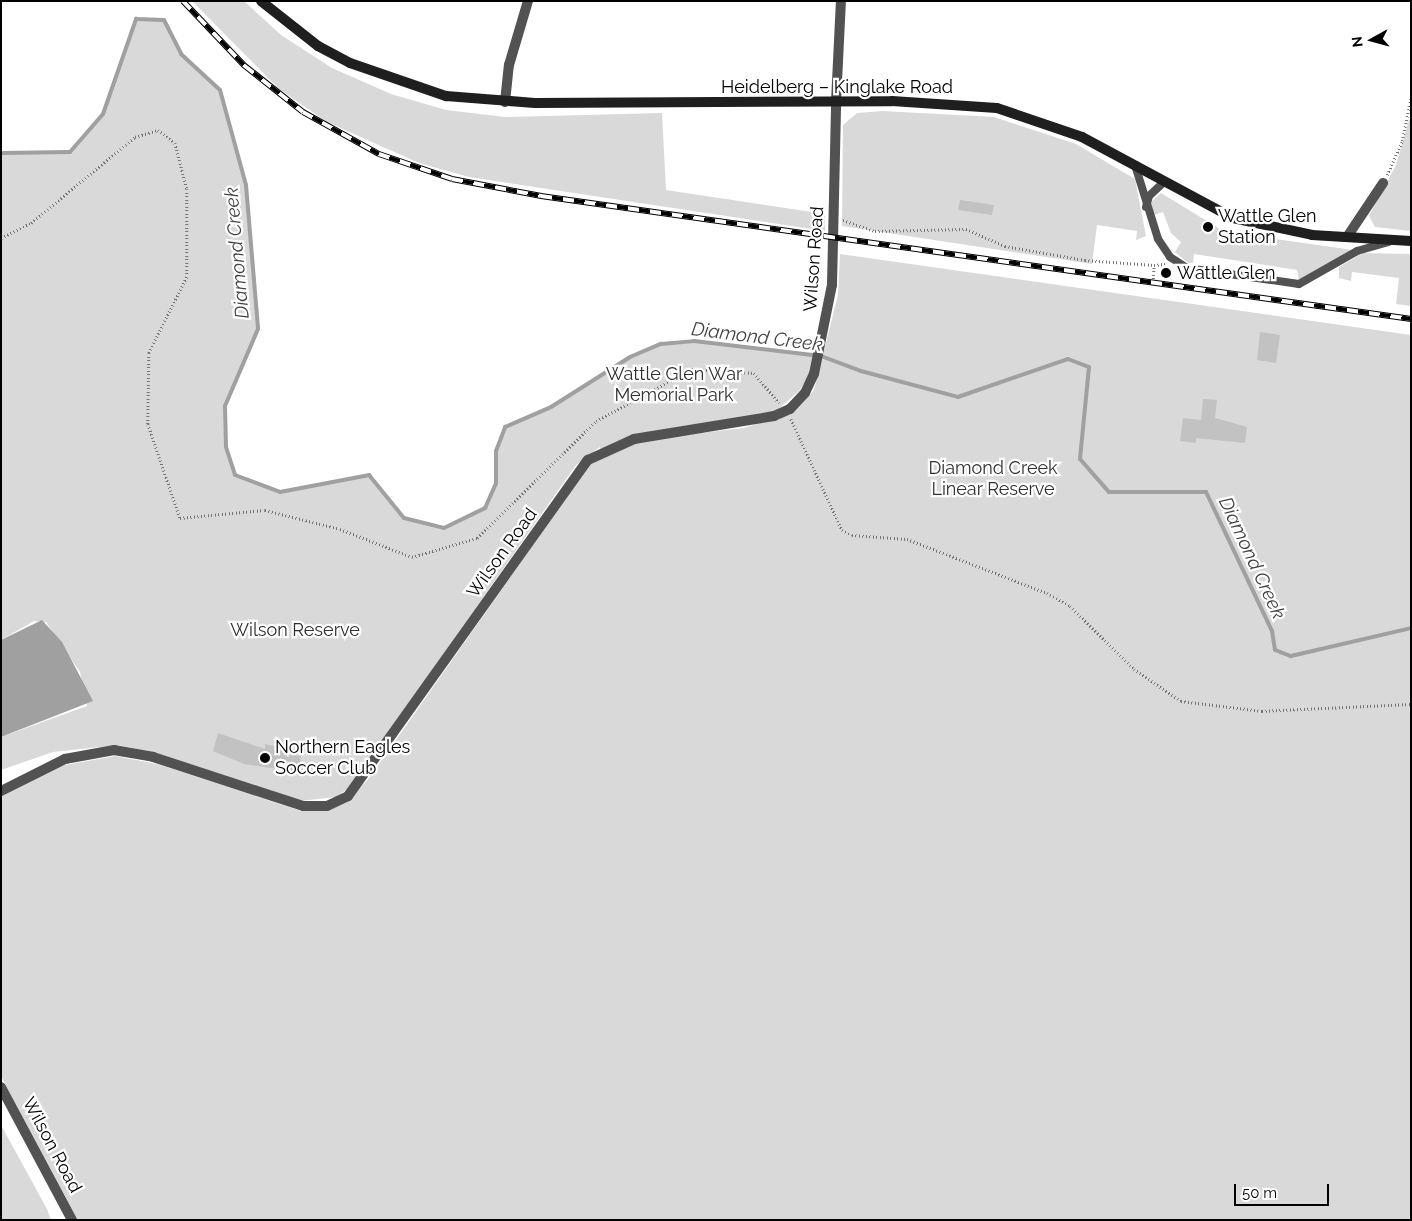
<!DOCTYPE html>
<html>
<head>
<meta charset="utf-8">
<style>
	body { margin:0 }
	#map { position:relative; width:1412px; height:1221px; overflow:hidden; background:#fff; font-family:Raleway,sans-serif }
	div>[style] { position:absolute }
	.green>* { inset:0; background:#d9d9d9 }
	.water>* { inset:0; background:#a0a0a0 }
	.stream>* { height:4px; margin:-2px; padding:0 2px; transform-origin:2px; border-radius:2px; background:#a0a0a0 }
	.building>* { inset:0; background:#c2c2c2 }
	.path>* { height:2.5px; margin-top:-1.25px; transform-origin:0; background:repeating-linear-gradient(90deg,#747474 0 1px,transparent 0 3.5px) }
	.service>* { height:8px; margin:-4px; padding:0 4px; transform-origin:4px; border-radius:4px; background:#525252 }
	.minor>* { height:10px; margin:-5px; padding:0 5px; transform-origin:5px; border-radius:5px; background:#525252 }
	.tertiary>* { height:10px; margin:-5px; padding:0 5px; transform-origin:5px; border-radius:5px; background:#525252 }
	.secondary>* { height:10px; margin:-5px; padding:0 5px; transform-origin:5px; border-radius:5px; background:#1f1f1f }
	.rail>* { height:5.5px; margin-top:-2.75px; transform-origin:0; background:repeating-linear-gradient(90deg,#fff 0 11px,#000 0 22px); box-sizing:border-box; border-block:1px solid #000 }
	.dots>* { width:14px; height:14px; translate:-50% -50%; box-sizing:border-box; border:2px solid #fff; border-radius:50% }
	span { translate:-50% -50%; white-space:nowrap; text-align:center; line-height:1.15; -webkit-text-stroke:4.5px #fff; paint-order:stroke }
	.street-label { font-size:18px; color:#000 }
	.poi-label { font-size:18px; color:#000 }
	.left { translate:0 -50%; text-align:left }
	.park-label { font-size:18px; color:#303030 }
	.water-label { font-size:19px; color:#414141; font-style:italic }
	.frame { position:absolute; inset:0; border:2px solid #000; pointer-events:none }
	.north { position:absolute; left:1347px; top:15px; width:50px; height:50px; -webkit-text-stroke:4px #fff; paint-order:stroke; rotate:263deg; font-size:14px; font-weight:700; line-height:20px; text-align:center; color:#000 }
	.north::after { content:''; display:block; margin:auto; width:18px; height:22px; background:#000; clip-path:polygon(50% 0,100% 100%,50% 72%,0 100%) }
	.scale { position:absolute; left:1234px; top:1184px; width:95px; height:22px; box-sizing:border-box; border:2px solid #000; border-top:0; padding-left:6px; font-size:15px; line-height:18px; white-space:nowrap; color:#000; -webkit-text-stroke:4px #fff; paint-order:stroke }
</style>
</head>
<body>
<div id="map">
	<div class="green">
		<div style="clip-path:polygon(192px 1px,244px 1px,281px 35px,332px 68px,391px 94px,446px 110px,505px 117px,662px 113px,666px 190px,825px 214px,825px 231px,469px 177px,419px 163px,327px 122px,279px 89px)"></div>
		<div style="clip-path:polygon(136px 19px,164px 20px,181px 54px,220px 90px,246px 185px,258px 329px,225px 406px,226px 447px,236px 475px,279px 492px,369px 475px,404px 518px,444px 528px,485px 508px,496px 483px,496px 451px,505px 427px,551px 407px,630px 357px,661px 344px,694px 341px,814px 355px,811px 373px,799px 391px,776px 411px,638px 434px,634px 441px,743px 428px,792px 414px,814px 390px,838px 295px,840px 254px,1411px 335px,1411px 1220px,78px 1220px,1px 1076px,1px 797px,60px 766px,115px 756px,157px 764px,301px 811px,329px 810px,346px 803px,370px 777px,589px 465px,602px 454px,600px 447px,576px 465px,350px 787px,336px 797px,300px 801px,155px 753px,118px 745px,53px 752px,1px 770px,1px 737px,87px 706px,80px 672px,46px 622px,34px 621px,1px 640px,1px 153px,70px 152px,103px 114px)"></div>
		<div style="clip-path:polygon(883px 111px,994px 117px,1076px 144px,1135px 179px,1146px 236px,1136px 240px,1137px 231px,1097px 225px,1092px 264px,842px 226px,843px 125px,857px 113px)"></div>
		<div style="clip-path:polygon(1411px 113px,1411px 231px,1375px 227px,1369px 216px,1396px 165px)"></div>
		<div style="clip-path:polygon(1161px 193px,1225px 232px,1353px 250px,1299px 280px,1297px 270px,1194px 254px,1193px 263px,1188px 263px,1175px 252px,1181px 242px,1171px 233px,1163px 212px,1154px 215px,1151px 202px)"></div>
		<div style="clip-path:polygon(1363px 253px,1411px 254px,1411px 306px,1396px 304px,1399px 278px,1352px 272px,1351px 281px,1339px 278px,1339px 267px)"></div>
		<div style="clip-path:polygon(1px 1125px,47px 1209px,51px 1220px,1px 1220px)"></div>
	</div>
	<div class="water">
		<div style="clip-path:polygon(42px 620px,62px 642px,93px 701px,1px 737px,1px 640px)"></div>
	</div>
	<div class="stream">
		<div style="left:1px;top:153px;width:69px;rotate:-0.8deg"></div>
		<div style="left:70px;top:152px;width:50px;rotate:-49deg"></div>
		<div style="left:103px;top:114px;width:101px;rotate:-70.8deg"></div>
		<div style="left:136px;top:19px;width:28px;rotate:2deg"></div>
		<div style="left:164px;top:20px;width:38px;rotate:63deg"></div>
		<div style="left:181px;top:54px;width:53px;rotate:42.7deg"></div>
		<div style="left:220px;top:90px;width:98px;rotate:74.7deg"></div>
		<div style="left:246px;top:185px;width:144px;rotate:85.2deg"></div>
		<div style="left:258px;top:329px;width:84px;rotate:113.2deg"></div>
		<div style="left:225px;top:406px;width:41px;rotate:88.6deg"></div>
		<div style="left:226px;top:447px;width:29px;rotate:72deg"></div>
		<div style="left:235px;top:475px;width:48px;rotate:20.7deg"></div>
		<div style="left:280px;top:492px;width:91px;rotate:-10.8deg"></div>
		<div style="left:369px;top:475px;width:55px;rotate:50.9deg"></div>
		<div style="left:404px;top:518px;width:41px;rotate:14deg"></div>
		<div style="left:444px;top:528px;width:46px;rotate:-26deg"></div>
		<div style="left:485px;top:508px;width:27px;rotate:-66deg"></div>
		<div style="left:496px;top:483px;width:32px;rotate:-90deg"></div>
		<div style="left:496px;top:451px;width:26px;rotate:-69deg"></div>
		<div style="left:505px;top:427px;width:50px;rotate:-23.5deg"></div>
		<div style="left:551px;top:407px;width:93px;rotate:-32.3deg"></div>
		<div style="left:630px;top:357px;width:34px;rotate:-23deg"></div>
		<div style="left:661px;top:344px;width:33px;rotate:-5deg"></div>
		<div style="left:694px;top:341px;width:128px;rotate:6.7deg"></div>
		<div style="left:821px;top:356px;width:43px;rotate:20.6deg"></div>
		<div style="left:861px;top:371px;width:100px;rotate:15deg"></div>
		<div style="left:958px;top:397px;width:116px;rotate:-19.1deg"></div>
		<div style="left:1068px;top:359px;width:22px;rotate:21deg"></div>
		<div style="left:1089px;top:367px;width:92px;rotate:95.6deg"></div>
		<div style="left:1080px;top:459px;width:44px;rotate:48.7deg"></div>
		<div style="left:1109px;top:492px;width:97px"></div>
		<div style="left:1206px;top:492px;width:154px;rotate:64.6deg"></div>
		<div style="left:1272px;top:631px;width:19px;rotate:81deg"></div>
		<div style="left:1275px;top:650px;width:17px;rotate:21deg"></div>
		<div style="left:1291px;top:656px;width:123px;rotate:-13.1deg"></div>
	</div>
	<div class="building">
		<div style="clip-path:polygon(960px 200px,994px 205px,992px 215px,958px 210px)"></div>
		<div style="clip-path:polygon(1260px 332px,1280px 335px,1276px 363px,1257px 360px)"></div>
		<div style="clip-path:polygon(1203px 399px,1217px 400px,1215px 418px,1247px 427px,1245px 443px,1196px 438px,1196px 443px,1180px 441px,1183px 418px,1201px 420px)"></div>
		<div style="clip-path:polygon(218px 733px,265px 749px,265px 744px,301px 752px,300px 772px,244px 764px,213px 751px)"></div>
	</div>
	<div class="path">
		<div style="left:1387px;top:175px;width:37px;rotate:-66deg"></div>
		<div style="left:1402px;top:141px;width:45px;rotate:-78.4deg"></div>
		<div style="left:843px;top:220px;width:34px;rotate:19deg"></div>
		<div style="left:875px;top:231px;width:91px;rotate:-1.3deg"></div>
		<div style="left:966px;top:229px;width:43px;rotate:23.6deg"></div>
		<div style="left:1005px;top:246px;width:81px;rotate:9.9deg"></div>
		<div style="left:1085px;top:260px;width:69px;rotate:4.1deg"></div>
		<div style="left:1px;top:238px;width:34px;rotate:-27deg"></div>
		<div style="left:31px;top:223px;width:135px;rotate:-39.6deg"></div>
		<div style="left:135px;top:137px;width:24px;rotate:-17deg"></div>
		<div style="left:158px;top:130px;width:21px;rotate:37deg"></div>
		<div style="left:175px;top:143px;width:48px;rotate:75.4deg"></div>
		<div style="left:187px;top:189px;width:88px;rotate:90deg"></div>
		<div style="left:187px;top:277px;width:85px;rotate:116.6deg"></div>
		<div style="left:149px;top:353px;width:71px;rotate:90.8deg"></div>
		<div style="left:148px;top:424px;width:99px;rotate:71.2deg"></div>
		<div style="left:180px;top:518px;width:85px;rotate:-5.4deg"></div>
		<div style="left:265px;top:510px;width:77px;rotate:14.2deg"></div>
		<div style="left:340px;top:529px;width:77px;rotate:21.3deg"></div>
		<div style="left:412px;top:557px;width:68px;rotate:-16.3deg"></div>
		<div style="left:477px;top:538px;width:167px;rotate:-44.5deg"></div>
		<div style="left:596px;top:421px;width:109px;rotate:-28.4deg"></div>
		<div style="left:692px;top:369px;width:62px;rotate:3.7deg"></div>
		<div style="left:754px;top:373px;width:39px;rotate:50deg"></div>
		<div style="left:1153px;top:279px;width:14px;rotate:-86deg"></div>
		<div style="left:1154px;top:265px;width:11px;rotate:-5deg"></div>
		<div style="left:791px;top:419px;width:122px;rotate:65.3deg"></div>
		<div style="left:842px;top:530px;width:11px;rotate:27deg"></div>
		<div style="left:852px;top:535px;width:55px;rotate:4.2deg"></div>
		<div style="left:907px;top:539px;width:150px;rotate:21.1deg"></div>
		<div style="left:1047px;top:593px;width:26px;rotate:29deg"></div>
		<div style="left:1070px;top:606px;width:90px;rotate:44.5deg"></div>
		<div style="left:1134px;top:669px;width:57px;rotate:34.2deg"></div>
		<div style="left:1181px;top:701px;width:82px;rotate:7deg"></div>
		<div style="left:1262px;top:711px;width:149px;rotate:-2.7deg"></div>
	</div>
	<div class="service">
		<div style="left:1135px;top:165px;width:77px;rotate:72.7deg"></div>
		<div style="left:1158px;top:239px;width:22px;rotate:56deg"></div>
		<div style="left:1170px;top:257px;width:20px;rotate:33deg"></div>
		<div style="left:1187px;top:268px;width:113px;rotate:8.1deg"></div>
		<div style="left:1299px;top:284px;width:67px;rotate:-29.6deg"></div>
		<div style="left:1357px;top:251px;width:33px;rotate:-16deg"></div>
		<div style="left:1146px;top:207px;width:11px;rotate:-75deg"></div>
		<div style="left:1149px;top:196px;width:19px;rotate:-43deg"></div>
	</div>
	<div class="minor">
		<div style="left:505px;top:102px;width:37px;rotate:-84deg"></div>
		<div style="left:509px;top:65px;width:67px;rotate:-73.5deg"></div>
		<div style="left:836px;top:102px;width:101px;rotate:-87.2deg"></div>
		<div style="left:1347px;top:237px;width:65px;rotate:-56.3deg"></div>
	</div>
	<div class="tertiary">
		<div style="left:1px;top:791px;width:72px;rotate:-26.6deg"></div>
		<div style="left:65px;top:759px;width:50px;rotate:-10.4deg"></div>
		<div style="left:114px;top:750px;width:40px;rotate:10deg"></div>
		<div style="left:153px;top:757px;width:158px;rotate:18.1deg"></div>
		<div style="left:303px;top:806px;width:24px"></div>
		<div style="left:327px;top:806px;width:23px;rotate:-25deg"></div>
		<div style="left:348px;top:796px;width:413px;rotate:-54.5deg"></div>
		<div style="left:588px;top:460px;width:51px;rotate:-24.5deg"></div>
		<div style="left:634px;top:439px;width:142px;rotate:-9.3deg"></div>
		<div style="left:774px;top:416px;width:17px;rotate:-24deg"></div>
		<div style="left:790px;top:409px;width:22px;rotate:-47deg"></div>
		<div style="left:805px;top:393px;width:21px;rotate:-65deg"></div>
		<div style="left:814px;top:374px;width:91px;rotate:-78.6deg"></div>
		<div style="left:832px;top:285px;width:183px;rotate:-88.7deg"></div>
		<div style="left:1px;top:1087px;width:151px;rotate:61.9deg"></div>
	</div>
	<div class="secondary">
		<div style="left:261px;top:1px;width:73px;rotate:38.3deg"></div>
		<div style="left:318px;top:46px;width:36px;rotate:28deg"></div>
		<div style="left:350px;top:63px;width:102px;rotate:19deg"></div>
		<div style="left:446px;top:96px;width:89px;rotate:4.5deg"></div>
		<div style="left:535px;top:103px;width:357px;rotate:-0.3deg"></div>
		<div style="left:892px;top:101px;width:105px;rotate:3.8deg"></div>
		<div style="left:997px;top:108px;width:90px;rotate:18.8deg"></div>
		<div style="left:1082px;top:137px;width:171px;rotate:28.2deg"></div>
		<div style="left:1233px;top:218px;width:81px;rotate:12.1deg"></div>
		<div style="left:1312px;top:235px;width:99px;rotate:3.5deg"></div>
	</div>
	<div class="rail">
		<div style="left:183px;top:1px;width:90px;rotate:46.4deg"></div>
		<div style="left:245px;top:66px;width:74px;rotate:38.4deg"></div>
		<div style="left:303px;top:112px;width:87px;rotate:28.9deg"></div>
		<div style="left:379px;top:154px;width:77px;rotate:18.9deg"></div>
		<div style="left:452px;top:179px;width:91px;rotate:10.8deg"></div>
		<div style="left:541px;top:196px;width:879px;rotate:8.05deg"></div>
	</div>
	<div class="dots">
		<div style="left:1208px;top:227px;background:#000"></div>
		<div style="left:1166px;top:273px;background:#000"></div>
		<div style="left:265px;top:758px;background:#000"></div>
	</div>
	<div class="street-label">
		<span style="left:837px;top:87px">Heidelberg – Kinglake Road</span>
		<span style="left:814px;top:259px;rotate:-86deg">Wilson Road</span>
		<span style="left:502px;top:553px;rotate:-54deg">Wilson Road</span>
		<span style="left:52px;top:1145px;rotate:62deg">Wilson Road</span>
	</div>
	<div class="poi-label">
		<span class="left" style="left:1218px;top:227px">Wattle Glen<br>Station</span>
		<span class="left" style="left:1177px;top:273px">Wattle Glen</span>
		<span class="left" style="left:275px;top:758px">Northern Eagles<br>Soccer Club</span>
	</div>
	<div class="park-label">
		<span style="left:674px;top:385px">Wattle Glen War<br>Memorial Park</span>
		<span style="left:993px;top:479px">Diamond Creek<br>Linear Reserve</span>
		<span style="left:295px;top:630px">Wilson Reserve</span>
	</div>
	<div class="water-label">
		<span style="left:237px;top:253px;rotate:-95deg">Diamond Creek</span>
		<span style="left:757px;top:337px;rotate:7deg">Diamond Creek</span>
		<span style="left:1252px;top:558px;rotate:65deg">Diamond Creek</span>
	</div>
	<div class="frame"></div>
	<div class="north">N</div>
	<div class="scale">50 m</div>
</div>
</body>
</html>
